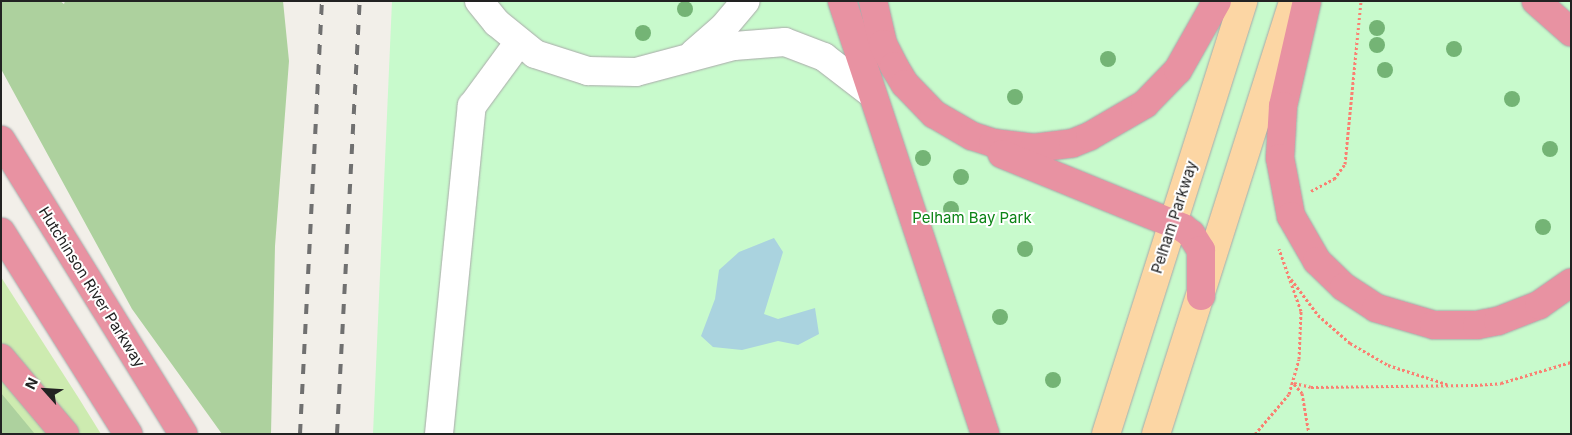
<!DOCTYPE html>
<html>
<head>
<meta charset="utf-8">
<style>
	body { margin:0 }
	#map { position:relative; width:1572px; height:435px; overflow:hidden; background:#f2efe9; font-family:Inter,sans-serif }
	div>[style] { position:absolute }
	.grass>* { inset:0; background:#cdebb0 }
	.forest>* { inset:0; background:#add19e }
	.park>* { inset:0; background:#c8facc }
	.water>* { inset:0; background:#aad3df }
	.path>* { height:3px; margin-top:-1.5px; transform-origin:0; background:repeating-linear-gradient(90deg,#fa8072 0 2.5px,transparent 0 5px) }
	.roads { filter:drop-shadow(0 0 1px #a9a9a9) drop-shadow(0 0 1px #a9a9a9) }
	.minor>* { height:28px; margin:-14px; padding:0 14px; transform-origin:14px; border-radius:14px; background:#fff }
	.major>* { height:28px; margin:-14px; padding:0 14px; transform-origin:14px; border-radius:14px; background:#fcd6a4 }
	.highway>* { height:28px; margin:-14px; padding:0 14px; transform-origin:14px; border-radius:14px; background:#e892a2 }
	.rail>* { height:4px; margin-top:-2px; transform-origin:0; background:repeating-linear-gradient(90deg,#707070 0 10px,transparent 0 20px) }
	.trees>* { width:16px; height:16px; margin:-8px; border-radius:50%; background:#74b475 }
	span { translate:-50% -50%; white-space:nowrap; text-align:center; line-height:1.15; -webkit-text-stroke:4px #fff; paint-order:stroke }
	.street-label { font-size:15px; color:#222 }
	.park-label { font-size:15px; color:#0c8416 }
	.frame { position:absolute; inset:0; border:2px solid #222; pointer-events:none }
	.north { position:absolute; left:20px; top:365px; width:50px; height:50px; -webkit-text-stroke:4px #fff; paint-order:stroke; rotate:296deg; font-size:14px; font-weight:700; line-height:20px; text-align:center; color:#222 }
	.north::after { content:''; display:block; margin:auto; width:18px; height:22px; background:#222; clip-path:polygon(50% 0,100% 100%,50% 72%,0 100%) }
</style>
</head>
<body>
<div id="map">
	<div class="grass">
		<div style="clip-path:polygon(1px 277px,78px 397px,101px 434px,74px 434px,1px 346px)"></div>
		<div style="clip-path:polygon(1px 373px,54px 434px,1px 434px)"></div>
	</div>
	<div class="forest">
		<div style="clip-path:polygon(1px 1px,60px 1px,64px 4px,65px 1px,283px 1px,289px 61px,275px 246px,271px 434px,222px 434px,132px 309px,1px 69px)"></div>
		<div style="clip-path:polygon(1px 393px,35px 434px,1px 434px)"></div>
	</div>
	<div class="park">
		<div style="clip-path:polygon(392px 1px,1571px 1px,1571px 434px,373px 434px)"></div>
	</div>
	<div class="water">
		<div style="clip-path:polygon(774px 238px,783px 252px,764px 314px,778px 319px,815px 308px,819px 334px,798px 345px,778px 341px,742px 350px,713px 347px,701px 336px,715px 299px,719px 270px,739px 252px)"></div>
	</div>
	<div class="path">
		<div style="left:1311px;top:191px;width:26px;rotate:-28deg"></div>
		<div style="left:1334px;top:179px;width:19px;rotate:-54deg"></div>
		<div style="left:1345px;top:164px;width:164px;rotate:-84.4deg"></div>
		<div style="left:1291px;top:279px;width:45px;rotate:53.1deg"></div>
		<div style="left:1318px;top:315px;width:43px;rotate:41.2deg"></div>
		<div style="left:1350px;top:343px;width:44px;rotate:30.1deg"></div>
		<div style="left:1388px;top:365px;width:62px;rotate:17.9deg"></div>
		<div style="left:1294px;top:383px;width:17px;rotate:13deg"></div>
		<div style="left:1311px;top:387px;width:164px;rotate:-0.7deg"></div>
		<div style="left:1475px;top:385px;width:26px;rotate:-4deg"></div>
		<div style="left:1501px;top:383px;width:73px;rotate:-16.7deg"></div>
		<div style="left:1294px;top:384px;width:12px;rotate:48deg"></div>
		<div style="left:1302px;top:393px;width:42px;rotate:80.3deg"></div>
		<div style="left:1255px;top:434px;width:52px;rotate:-49.6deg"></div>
		<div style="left:1289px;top:394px;width:36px;rotate:-74deg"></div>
		<div style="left:1299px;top:359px;width:48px;rotate:-87.6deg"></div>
		<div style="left:1301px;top:311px;width:66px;rotate:-109.5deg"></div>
	</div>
	<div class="roads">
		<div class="minor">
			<div style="left:479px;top:1px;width:28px;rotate:51deg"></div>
			<div style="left:497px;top:23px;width:49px;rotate:39.2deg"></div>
			<div style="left:535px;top:54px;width:56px;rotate:17.8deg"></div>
			<div style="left:588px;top:71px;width:48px;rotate:1.2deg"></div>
			<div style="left:636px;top:72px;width:101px;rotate:-14.9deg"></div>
			<div style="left:734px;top:46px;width:51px;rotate:-4.5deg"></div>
			<div style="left:785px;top:42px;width:42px;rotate:21deg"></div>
			<div style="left:824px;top:57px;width:61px;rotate:37.6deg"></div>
			<div style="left:694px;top:53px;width:38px;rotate:-41deg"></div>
			<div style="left:723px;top:28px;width:35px;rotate:-50deg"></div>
			<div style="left:439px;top:434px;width:330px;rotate:-84.3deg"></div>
			<div style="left:472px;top:106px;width:79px;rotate:-53.7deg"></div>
		</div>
		<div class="major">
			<div style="left:1106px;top:434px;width:454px;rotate:-72.4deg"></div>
			<div style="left:1156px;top:434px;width:454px;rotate:-72.4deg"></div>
		</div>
		<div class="highway">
			<div style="left:842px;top:1px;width:456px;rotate:71.7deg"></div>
			<div style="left:873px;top:1px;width:44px;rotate:76.9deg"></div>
			<div style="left:883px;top:44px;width:25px;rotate:63deg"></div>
			<div style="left:894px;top:66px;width:21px;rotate:59deg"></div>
			<div style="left:905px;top:84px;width:42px;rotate:46deg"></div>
			<div style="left:934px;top:114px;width:44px;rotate:30.1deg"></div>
			<div style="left:972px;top:136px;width:22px;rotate:18deg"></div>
			<div style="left:993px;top:143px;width:41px;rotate:7deg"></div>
			<div style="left:1034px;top:148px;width:39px;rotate:-7deg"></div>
			<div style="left:1073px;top:143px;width:18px;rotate:-22deg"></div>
			<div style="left:1090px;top:136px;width:64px;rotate:-30.2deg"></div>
			<div style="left:1145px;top:104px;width:47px;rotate:-45.9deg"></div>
			<div style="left:1178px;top:70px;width:79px;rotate:-60.5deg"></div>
			<div style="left:1307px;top:1px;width:108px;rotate:102.9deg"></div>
			<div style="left:1283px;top:106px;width:52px;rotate:93.3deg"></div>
			<div style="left:1280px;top:158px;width:59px;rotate:79.3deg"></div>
			<div style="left:1291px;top:216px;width:52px;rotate:60deg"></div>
			<div style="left:1317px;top:261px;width:37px;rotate:44deg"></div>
			<div style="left:1344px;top:287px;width:38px;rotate:33deg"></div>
			<div style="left:1376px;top:308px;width:60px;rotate:16.3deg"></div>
			<div style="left:1434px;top:325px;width:43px"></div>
			<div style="left:1477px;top:325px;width:21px;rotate:-11deg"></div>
			<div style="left:1498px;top:321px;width:44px;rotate:-21.3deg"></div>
			<div style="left:1539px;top:305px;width:39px;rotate:-35deg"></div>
			<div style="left:1536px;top:1px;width:47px;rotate:41.5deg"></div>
			<div style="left:1px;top:140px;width:346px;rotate:58.2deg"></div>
			<div style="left:1002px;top:154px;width:196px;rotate:22.2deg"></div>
			<div style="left:1183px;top:228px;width:10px;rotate:37deg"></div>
			<div style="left:1191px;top:234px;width:19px;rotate:58deg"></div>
			<div style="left:1201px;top:250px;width:46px;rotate:90deg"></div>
			<div style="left:1px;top:232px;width:239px;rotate:57.8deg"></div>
			<div style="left:1px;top:358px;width:99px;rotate:49.9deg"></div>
		</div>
	</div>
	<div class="rail">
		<div style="left:300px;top:434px;width:434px;rotate:-87.1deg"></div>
		<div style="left:337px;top:434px;width:434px;rotate:-87deg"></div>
	</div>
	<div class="trees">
		<div style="left:685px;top:9px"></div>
		<div style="left:1377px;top:28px"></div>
		<div style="left:643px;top:33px"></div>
		<div style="left:1377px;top:45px"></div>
		<div style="left:1454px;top:49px"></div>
		<div style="left:1108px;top:59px"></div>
		<div style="left:1385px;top:70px"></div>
		<div style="left:1015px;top:97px"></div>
		<div style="left:1512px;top:99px"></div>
		<div style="left:1550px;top:149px"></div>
		<div style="left:923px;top:158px"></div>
		<div style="left:961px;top:177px"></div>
		<div style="left:951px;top:209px"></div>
		<div style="left:1543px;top:227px"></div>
		<div style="left:1025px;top:249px"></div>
		<div style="left:1000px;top:317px"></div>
		<div style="left:1053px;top:380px"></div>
	</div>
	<div class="street-label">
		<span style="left:1174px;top:217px;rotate:-72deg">Pelham Parkway</span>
		<span style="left:92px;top:287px;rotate:58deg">Hutchinson River Parkway</span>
	</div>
	<div class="park-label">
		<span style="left:972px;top:218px">Pelham Bay Park</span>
	</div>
	<div class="frame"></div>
	<div class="north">N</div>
</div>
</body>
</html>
